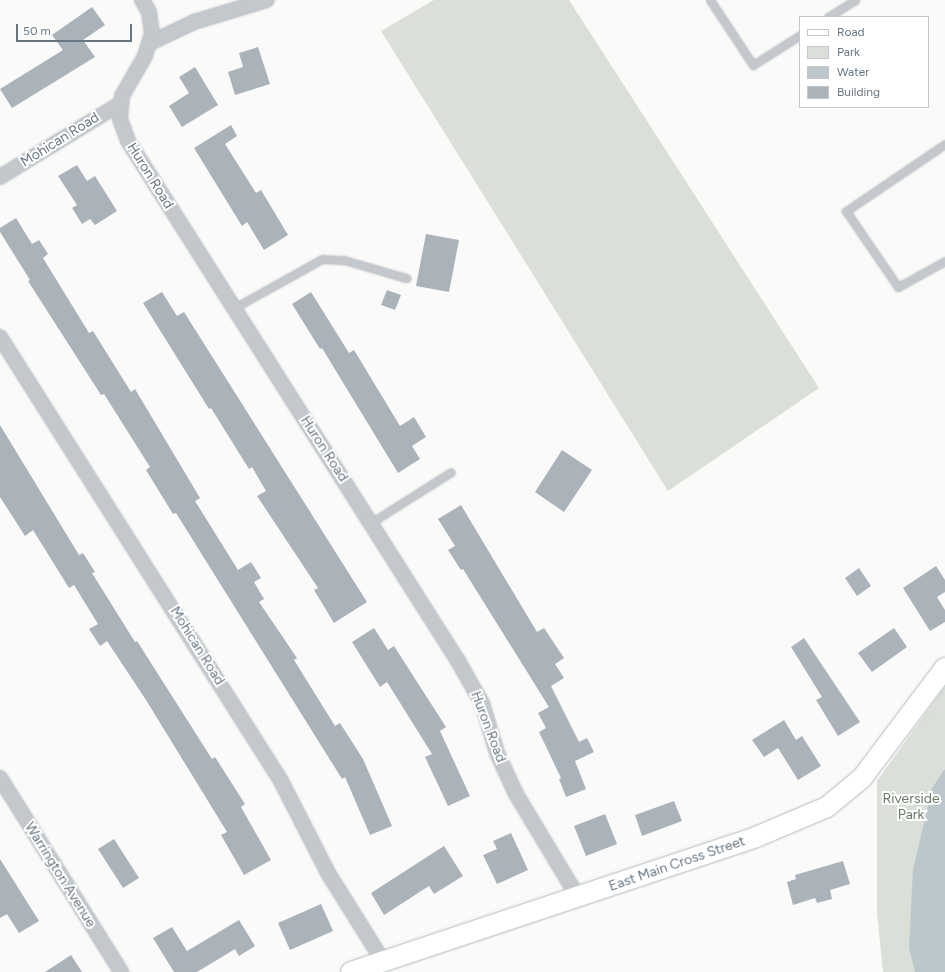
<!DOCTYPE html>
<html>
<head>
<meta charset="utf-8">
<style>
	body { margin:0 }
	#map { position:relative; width:945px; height:972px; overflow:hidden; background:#fafaf8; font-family:Figtree,sans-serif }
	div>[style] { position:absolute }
	.green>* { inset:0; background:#dadfd7 }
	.water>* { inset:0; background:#bbc7cb }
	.building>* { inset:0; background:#aab3b9 }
	.roads { filter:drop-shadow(0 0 1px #b3babf) drop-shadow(0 0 1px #b3babf) }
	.lane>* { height:7px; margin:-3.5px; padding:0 3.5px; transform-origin:3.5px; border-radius:3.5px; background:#c3c8cc }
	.street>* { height:14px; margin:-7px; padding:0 7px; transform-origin:7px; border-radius:7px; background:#c3c8cc }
	.secondary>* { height:20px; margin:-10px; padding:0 10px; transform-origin:10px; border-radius:10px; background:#fff }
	span { translate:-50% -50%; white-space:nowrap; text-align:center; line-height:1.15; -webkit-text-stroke:4px #fff; paint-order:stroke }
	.street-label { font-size:14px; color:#657683 }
	.park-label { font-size:14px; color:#687a64 }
	.legend { position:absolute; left:799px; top:16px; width:130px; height:92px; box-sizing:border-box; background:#fff; border:1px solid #c1c8cd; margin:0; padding:5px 7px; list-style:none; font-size:12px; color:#657683 }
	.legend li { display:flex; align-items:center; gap:8px; height:20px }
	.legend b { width:20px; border:1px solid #c1c8cd }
	.scale { position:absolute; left:16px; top:24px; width:116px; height:18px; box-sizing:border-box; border:2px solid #657683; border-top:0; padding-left:5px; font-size:12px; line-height:14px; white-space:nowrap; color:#657683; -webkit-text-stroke:3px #fff; paint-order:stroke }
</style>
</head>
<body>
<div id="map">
	<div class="green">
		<div style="clip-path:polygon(434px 0,569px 0,819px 388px,668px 491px,381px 31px)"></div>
		<div style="clip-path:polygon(945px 686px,945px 972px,883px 972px,877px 913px,877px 781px)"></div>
	</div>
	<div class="water">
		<div style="clip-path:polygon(945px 769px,945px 972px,915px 972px,909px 948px,913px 870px,932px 788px)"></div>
	</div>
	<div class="building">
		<div style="clip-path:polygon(92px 7px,105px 25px,83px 40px,95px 57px,12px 108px,0 89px,63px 50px,52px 35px)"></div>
		<div style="clip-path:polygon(258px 47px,270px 84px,235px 95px,228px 72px,243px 67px,239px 53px)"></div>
		<div style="clip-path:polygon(195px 67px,218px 105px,182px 127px,169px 106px,189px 93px,179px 77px)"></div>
		<div style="clip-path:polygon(231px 125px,237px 136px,225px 144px,256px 193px,261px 190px,288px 235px,264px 250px,247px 222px,242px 226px,194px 148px)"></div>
		<div style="clip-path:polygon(77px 165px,87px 181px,95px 176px,117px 211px,95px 225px,90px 219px,82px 224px,72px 208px,77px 205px,58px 176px)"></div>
		<div style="clip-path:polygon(16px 218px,32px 244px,39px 240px,48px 254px,43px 258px,89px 333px,93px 331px,131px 392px,135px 389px,200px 498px,195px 501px,238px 570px,251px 562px,261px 578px,254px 582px,264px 599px,259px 602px,297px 658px,294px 660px,335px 726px,340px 723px,363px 759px,392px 826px,370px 835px,345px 777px,342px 779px,176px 513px,173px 514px,146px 470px,150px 467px,104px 394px,101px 395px,28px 281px,30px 280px,0 232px,0 228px)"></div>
		<div style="clip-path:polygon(426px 234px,459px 240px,449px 292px,416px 286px)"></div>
		<div style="clip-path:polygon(387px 290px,401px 295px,395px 310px,381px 305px)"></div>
		<div style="clip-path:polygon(162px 292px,177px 316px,184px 312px,367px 602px,334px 623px,314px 590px,318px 588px,257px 496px,266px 491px,252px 467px,249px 469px,211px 408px,209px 409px,143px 303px)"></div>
		<div style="clip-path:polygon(311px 292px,349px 353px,354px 350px,400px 426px,414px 417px,426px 437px,412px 446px,420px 459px,398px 473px,322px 348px,320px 349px,292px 304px)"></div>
		<div style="clip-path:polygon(0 425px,79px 555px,83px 553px,95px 572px,92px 573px,135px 642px,137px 641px,212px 759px,215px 757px,245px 804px,241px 807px,271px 860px,244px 875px,221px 835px,227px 832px,146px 700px,107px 641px,100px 646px,89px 629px,98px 624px,74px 585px,69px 588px,33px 530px,25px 536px,0 497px)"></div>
		<div style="clip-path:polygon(562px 450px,592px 470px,564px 512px,535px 492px)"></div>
		<div style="clip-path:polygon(461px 505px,537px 632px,544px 628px,564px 658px,555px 664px,564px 678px,551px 686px,579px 742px,587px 738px,594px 752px,575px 761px,586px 789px,566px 797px,559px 779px,561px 778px,539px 732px,546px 728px,538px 713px,549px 707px,463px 569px,461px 570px,448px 550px,455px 546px,438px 519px)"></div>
		<div style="clip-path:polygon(936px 566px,945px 580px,945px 592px,937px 597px,945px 610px,945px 622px,930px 631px,903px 588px)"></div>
		<div style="clip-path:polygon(859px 568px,871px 586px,857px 596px,845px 578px)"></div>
		<div style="clip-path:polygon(374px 628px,388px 650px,394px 646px,446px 727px,440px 731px,470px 796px,448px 806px,425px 757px,432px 754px,387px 682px,380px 687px,352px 642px)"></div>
		<div style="clip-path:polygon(894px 628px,907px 647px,872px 672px,858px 653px)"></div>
		<div style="clip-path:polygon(804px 638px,860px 722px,838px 736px,816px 700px,822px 697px,791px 647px)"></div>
		<div style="clip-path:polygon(784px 720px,796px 740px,802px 736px,821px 766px,798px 780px,778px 748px,764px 757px,752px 740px)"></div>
		<div style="clip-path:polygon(674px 801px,682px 821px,642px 836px,635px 815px)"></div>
		<div style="clip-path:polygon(605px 814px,617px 844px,586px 856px,574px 826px)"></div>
		<div style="clip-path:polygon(511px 833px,528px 870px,497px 884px,483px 855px,497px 849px,493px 841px)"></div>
		<div style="clip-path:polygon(114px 839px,139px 878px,123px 888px,98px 849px)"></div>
		<div style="clip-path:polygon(444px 846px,463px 876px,434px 894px,429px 886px,384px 915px,371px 893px)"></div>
		<div style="clip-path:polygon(0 859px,39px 921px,19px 933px,7px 914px,0 918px)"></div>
		<div style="clip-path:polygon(843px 861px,850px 884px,830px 890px,832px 899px,817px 903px,815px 898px,793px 905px,787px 882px,796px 879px,795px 875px)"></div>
		<div style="clip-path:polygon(321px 904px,333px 931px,290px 950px,278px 923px)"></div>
		<div style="clip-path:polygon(239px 920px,255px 946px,239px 956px,235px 949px,197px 972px,174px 972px,153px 938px,172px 927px,187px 951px)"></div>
		<div style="clip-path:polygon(71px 955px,82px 972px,45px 972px)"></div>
	</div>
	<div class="roads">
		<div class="lane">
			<div style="left:710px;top:0;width:78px;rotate:56.5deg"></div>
			<div style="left:753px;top:65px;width:56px;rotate:-32.6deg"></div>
			<div style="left:828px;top:17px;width:32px;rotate:-32deg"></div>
			<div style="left:945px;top:144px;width:120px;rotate:145.9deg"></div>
			<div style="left:846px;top:211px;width:92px;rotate:55.6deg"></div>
			<div style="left:898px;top:287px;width:54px;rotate:-29deg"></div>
			<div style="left:234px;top:308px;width:101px;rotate:-29.1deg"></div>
			<div style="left:322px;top:259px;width:22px;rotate:3deg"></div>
			<div style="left:344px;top:260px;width:65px;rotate:16.2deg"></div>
			<div style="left:372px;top:522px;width:93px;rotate:-32.3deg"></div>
		</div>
		<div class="street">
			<div style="left:142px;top:0;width:14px;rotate:60deg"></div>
			<div style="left:149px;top:12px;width:22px;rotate:82deg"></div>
			<div style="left:152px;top:34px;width:23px;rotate:108deg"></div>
			<div style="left:145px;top:56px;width:46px;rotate:119.9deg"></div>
			<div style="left:122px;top:96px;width:23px;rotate:95deg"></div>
			<div style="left:120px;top:119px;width:23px;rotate:70deg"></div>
			<div style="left:128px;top:141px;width:616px;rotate:57.6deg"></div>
			<div style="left:458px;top:661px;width:48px;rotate:60.3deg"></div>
			<div style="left:482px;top:703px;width:52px;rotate:73.3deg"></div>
			<div style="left:497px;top:753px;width:45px;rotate:65.1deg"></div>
			<div style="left:516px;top:794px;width:120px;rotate:59deg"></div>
			<div style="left:150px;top:43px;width:49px;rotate:-25.5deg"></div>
			<div style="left:194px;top:22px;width:76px;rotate:-16.8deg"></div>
			<div style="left:0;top:177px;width:142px;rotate:-31.4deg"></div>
			<div style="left:0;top:337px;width:525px;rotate:57.67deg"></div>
			<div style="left:281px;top:781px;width:103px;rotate:62.9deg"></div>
			<div style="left:328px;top:873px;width:104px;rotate:58deg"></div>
			<div style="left:0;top:778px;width:229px;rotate:58deg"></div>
		</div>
		<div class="secondary">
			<div style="left:351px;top:972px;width:427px;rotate:-18.4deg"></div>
			<div style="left:756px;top:837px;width:77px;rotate:-22.9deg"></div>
			<div style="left:827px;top:807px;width:45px;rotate:-39.6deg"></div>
			<div style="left:862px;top:778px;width:138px;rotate:-53deg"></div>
		</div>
	</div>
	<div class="street-label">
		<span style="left:60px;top:140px;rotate:-32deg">Mohican Road</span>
		<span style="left:150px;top:176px;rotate:58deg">Huron Road</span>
		<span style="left:324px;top:449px;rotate:57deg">Huron Road</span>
		<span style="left:197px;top:646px;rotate:58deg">Mohican Road</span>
		<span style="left:488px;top:727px;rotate:69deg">Huron Road</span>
		<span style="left:677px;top:864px;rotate:-19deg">East Main Cross Street</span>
		<span style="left:60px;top:875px;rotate:58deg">Warrington Avenue</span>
	</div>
	<div class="park-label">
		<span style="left:911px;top:807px">Riverside<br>Park</span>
	</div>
	<ul class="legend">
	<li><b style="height:5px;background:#fff"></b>Road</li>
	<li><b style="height:11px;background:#dadfd7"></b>Park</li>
	<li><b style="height:11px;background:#bbc7cb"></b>Water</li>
	<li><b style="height:11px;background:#aab3b9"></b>Building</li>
	</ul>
	<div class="scale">50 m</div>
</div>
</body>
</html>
